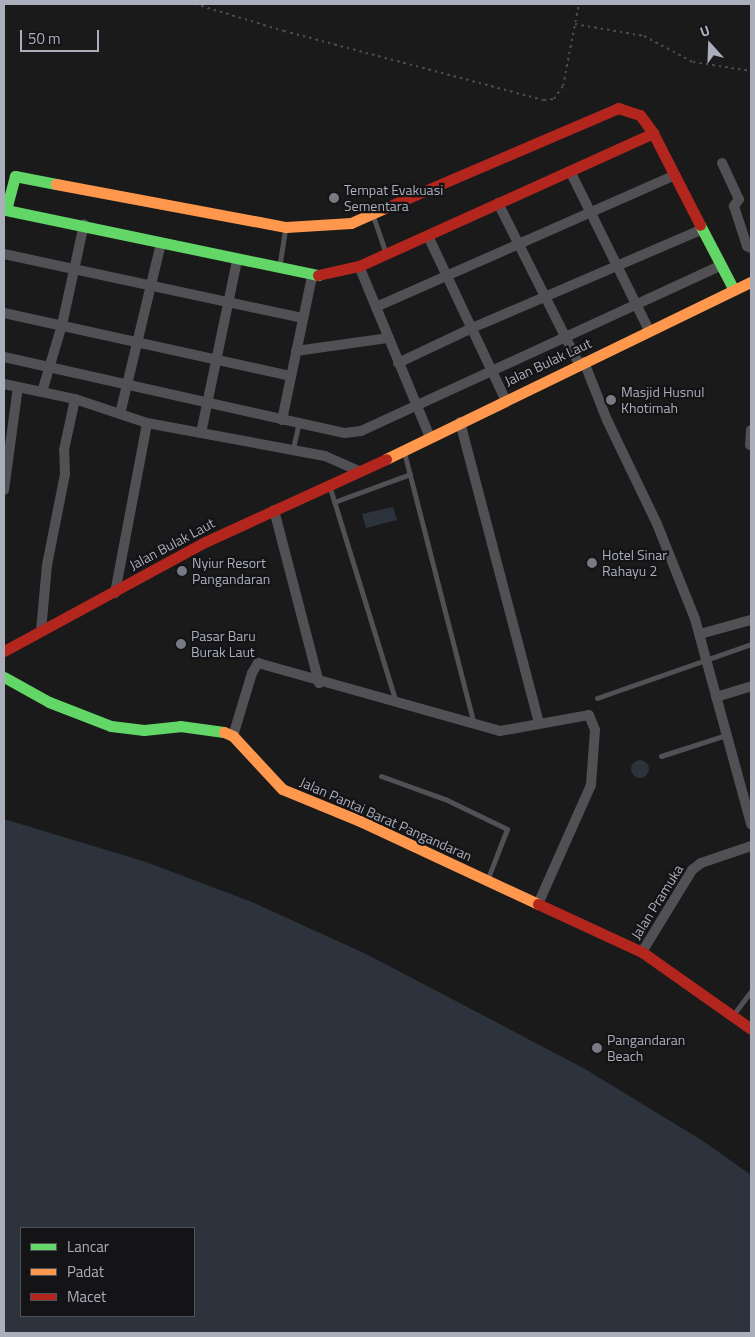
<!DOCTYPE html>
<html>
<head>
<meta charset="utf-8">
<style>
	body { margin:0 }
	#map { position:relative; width:755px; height:1337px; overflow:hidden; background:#1a1a1b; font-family:"Titillium Web",sans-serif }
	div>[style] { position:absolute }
	.water>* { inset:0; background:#2c333d }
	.round { border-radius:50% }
	.path>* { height:2px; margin-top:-1px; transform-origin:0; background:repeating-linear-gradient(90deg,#4b4b50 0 2.5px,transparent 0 6.5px) }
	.lane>* { height:5px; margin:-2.5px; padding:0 2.5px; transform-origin:2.5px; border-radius:2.5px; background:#505055 }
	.street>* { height:10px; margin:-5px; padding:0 5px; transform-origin:5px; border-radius:5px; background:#505055 }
	.fast>* { height:11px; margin:-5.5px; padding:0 5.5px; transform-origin:5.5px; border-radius:5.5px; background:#63d668 }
	.slow>* { height:11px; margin:-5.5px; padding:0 5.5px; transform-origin:5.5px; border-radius:5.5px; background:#ff974d }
	.jam>* { height:11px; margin:-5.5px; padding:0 5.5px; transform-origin:5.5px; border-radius:5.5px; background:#b3261e }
	.dots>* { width:14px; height:14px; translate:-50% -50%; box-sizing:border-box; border:2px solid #141417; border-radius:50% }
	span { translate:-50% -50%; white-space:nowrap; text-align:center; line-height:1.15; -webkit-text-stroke:4.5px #141417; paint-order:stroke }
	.poi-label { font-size:14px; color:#abaebb }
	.left { translate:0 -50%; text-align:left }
	.street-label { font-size:14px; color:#abaebb }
	.frame { position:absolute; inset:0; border:5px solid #abaebb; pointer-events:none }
	.legend { position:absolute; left:20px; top:1227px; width:175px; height:90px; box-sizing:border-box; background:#141417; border:1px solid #505259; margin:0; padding:6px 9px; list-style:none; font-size:15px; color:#abaebb }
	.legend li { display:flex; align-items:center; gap:10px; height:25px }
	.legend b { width:25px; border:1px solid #505259 }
	.north { position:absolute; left:685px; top:20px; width:50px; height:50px; -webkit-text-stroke:4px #141417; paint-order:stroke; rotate:340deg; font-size:14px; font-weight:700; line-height:20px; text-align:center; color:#abaebb }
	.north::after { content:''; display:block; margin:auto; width:18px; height:22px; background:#abaebb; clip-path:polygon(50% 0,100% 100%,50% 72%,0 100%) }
	.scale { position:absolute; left:20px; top:30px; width:79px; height:22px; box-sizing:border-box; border:2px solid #abaebb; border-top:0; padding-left:6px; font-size:15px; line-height:18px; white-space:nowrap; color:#abaebb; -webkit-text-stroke:4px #141417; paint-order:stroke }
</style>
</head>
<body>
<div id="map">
	<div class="water">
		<div style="clip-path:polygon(393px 507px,397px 520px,366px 528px,362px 514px)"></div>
		<div class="round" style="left:631px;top:760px;width:18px;height:18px"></div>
		<div style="clip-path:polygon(evenodd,4px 819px,146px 862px,252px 902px,366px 954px,494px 1021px,585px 1069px,703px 1141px,751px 1175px,751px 1333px,4px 1333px,4px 819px,21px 1228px,194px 1228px,194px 1316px,21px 1316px,21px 1228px)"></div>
	</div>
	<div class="path">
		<div style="left:195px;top:4px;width:93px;rotate:16.9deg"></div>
		<div style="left:284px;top:31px;width:269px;rotate:14.9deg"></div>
		<div style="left:544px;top:100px;width:10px;rotate:-6deg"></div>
		<div style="left:554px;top:99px;width:16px;rotate:-55deg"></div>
		<div style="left:563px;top:86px;width:84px;rotate:-79deg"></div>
		<div style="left:575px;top:24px;width:70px;rotate:9.9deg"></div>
		<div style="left:644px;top:36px;width:55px;rotate:28deg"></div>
		<div style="left:693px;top:62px;width:59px;rotate:8.8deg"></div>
	</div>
	<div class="lane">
		<div style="left:373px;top:216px;width:39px;rotate:71deg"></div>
		<div style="left:279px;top:268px;width:39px;rotate:-81deg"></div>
		<div style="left:293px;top:448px;width:26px;rotate:-77deg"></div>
		<div style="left:404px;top:452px;width:281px;rotate:75.6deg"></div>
		<div style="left:330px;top:488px;width:224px;rotate:72.9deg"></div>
		<div style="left:334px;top:502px;width:81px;rotate:-20.2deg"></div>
		<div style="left:597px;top:698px;width:163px;rotate:-19.3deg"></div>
		<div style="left:661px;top:756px;width:68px;rotate:-17.9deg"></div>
		<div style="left:381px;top:776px;width:68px;rotate:19.8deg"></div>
		<div style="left:445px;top:799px;width:69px;rotate:25.8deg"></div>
		<div style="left:507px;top:829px;width:53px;rotate:111.2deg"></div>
		<div style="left:733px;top:1015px;width:30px;rotate:-53deg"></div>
	</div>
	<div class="street">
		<div style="left:722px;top:163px;width:40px;rotate:65deg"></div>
		<div style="left:739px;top:199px;width:9px;rotate:126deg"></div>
		<div style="left:734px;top:206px;width:42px;rotate:72deg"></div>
		<div style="left:747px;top:246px;width:4px;rotate:27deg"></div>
		<div style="left:570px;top:171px;width:178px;rotate:63.6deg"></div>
		<div style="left:498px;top:203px;width:180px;rotate:63.3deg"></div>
		<div style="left:428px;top:236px;width:180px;rotate:64.7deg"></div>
		<div style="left:4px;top:254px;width:306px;rotate:12.1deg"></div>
		<div style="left:359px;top:266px;width:185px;rotate:67.5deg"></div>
		<div style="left:376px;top:307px;width:327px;rotate:-23.8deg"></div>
		<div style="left:4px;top:313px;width:294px;rotate:12.4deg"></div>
		<div style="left:296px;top:351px;width:94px;rotate:-8deg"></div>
		<div style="left:4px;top:357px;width:302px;rotate:12.6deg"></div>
		<div style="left:299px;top:423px;width:47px;rotate:12.3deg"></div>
		<div style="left:345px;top:433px;width:16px;rotate:-7deg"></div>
		<div style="left:361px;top:431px;width:397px;rotate:-24.7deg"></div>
		<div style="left:584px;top:362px;width:62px;rotate:68.4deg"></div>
		<div style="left:607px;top:420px;width:115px;rotate:64.3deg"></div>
		<div style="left:657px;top:524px;width:102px;rotate:68.2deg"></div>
		<div style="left:695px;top:619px;width:213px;rotate:74.7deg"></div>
		<div style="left:398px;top:363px;width:82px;rotate:-25.3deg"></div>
		<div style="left:472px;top:328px;width:251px;rotate:-23.2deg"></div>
		<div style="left:4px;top:384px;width:73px;rotate:11.9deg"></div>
		<div style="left:75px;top:399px;width:76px;rotate:18.4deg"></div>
		<div style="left:147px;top:423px;width:181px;rotate:10.5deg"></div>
		<div style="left:325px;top:456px;width:37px;rotate:24deg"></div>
		<div style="left:42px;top:392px;width:70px;rotate:-73.4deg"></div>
		<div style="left:62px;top:325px;width:103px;rotate:-77.7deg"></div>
		<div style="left:120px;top:414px;width:176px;rotate:-76.5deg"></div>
		<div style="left:282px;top:420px;width:147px;rotate:-78.2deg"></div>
		<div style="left:460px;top:422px;width:312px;rotate:75.3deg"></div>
		<div style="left:201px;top:433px;width:177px;rotate:-78.2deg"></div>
		<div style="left:750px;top:445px;width:15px;rotate:-86deg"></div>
		<div style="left:4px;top:490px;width:104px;rotate:-82.3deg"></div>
		<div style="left:274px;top:510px;width:179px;rotate:75.4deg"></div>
		<div style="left:115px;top:593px;width:173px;rotate:-79.3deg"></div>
		<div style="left:41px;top:631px;width:66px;rotate:-84.8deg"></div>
		<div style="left:47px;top:565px;width:93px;rotate:-78.8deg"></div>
		<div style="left:65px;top:474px;width:24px;rotate:-92deg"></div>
		<div style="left:64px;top:450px;width:52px;rotate:-77.8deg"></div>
		<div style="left:700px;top:634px;width:53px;rotate:-15.4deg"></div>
		<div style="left:716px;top:697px;width:37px;rotate:-17deg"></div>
		<div style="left:233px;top:736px;width:66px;rotate:-73.2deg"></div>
		<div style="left:252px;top:673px;width:12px;rotate:-59deg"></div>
		<div style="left:258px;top:663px;width:251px;rotate:15.7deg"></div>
		<div style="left:500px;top:731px;width:90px;rotate:-10.2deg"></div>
		<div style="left:589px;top:715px;width:16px;rotate:68deg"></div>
		<div style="left:595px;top:730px;width:55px;rotate:94.2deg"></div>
		<div style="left:591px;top:785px;width:130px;rotate:114deg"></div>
		<div style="left:642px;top:952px;width:96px;rotate:-58.6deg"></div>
		<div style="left:692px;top:870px;width:11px;rotate:-38deg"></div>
		<div style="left:701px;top:863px;width:53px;rotate:-18.8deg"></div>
	</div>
	<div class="fast">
		<div style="left:56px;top:184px;width:42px;rotate:-169deg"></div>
		<div style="left:15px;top:176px;width:35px;rotate:105deg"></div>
		<div style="left:6px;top:210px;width:319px;rotate:11.8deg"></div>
		<div style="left:700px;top:225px;width:73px;rotate:62.4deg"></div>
		<div style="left:4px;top:677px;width:51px;rotate:29.1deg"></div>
		<div style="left:49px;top:702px;width:66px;rotate:21.2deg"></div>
		<div style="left:111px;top:726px;width:33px;rotate:7deg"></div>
		<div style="left:144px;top:730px;width:36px;rotate:-6deg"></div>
		<div style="left:180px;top:726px;width:44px;rotate:7.8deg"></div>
	</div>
	<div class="slow">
		<div style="left:56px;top:184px;width:234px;rotate:10.6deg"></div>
		<div style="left:286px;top:227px;width:65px;rotate:-3.5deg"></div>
		<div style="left:351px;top:223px;width:37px;rotate:-24deg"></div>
		<div style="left:386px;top:459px;width:406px;rotate:-25.9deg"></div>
		<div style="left:224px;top:732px;width:10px;rotate:24deg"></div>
		<div style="left:233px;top:736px;width:72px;rotate:47.2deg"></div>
		<div style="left:282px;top:789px;width:84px;rotate:22.3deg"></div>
		<div style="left:360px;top:821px;width:196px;rotate:25deg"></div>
	</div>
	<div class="jam">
		<div style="left:385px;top:208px;width:254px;rotate:-23.2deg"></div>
		<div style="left:618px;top:108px;width:23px;rotate:18deg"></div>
		<div style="left:640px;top:115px;width:22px;rotate:54deg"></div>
		<div style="left:653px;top:133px;width:103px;rotate:62.9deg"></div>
		<div style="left:318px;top:275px;width:42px;rotate:-12.4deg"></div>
		<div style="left:359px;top:266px;width:323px;rotate:-24.3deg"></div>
		<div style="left:4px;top:651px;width:229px;rotate:-28.5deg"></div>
		<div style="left:205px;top:542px;width:199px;rotate:-24.6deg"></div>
		<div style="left:538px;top:904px;width:115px;rotate:24.8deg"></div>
		<div style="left:642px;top:952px;width:133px;rotate:35.2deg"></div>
	</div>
	<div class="dots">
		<div style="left:334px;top:198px;background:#787a83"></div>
		<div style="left:611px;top:400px;background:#787a83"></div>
		<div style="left:592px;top:563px;background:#787a83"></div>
		<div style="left:182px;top:571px;background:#787a83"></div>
		<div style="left:181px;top:644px;background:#787a83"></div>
		<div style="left:597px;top:1048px;background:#787a83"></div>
	</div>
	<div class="poi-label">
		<span class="left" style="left:344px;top:198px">Tempat Evakuasi<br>Sementara</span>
		<span class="left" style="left:621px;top:400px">Masjid Husnul<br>Khotimah</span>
		<span class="left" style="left:602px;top:563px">Hotel Sinar<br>Rahayu 2</span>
		<span class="left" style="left:192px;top:571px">Nyiur Resort<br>Pangandaran</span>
		<span class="left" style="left:191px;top:644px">Pasar Baru<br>Burak Laut</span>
		<span class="left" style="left:607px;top:1048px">Pangandaran<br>Beach</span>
	</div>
	<div class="street-label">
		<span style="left:548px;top:362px;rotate:-25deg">Jalan Bulak Laut</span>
		<span style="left:172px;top:544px;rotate:-28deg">Jalan Bulak Laut</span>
		<span style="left:386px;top:819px;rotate:24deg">Jalan Pantai Barat Pangandaran</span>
		<span style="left:657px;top:902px;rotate:-58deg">Jalan Pramuka</span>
	</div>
	<div class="frame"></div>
	<ul class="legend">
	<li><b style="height:6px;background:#63d668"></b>Lancar</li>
	<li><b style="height:6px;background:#ff974d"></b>Padat</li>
	<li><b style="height:6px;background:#b3261e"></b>Macet</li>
	</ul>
	<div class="north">U</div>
	<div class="scale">50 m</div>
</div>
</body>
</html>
